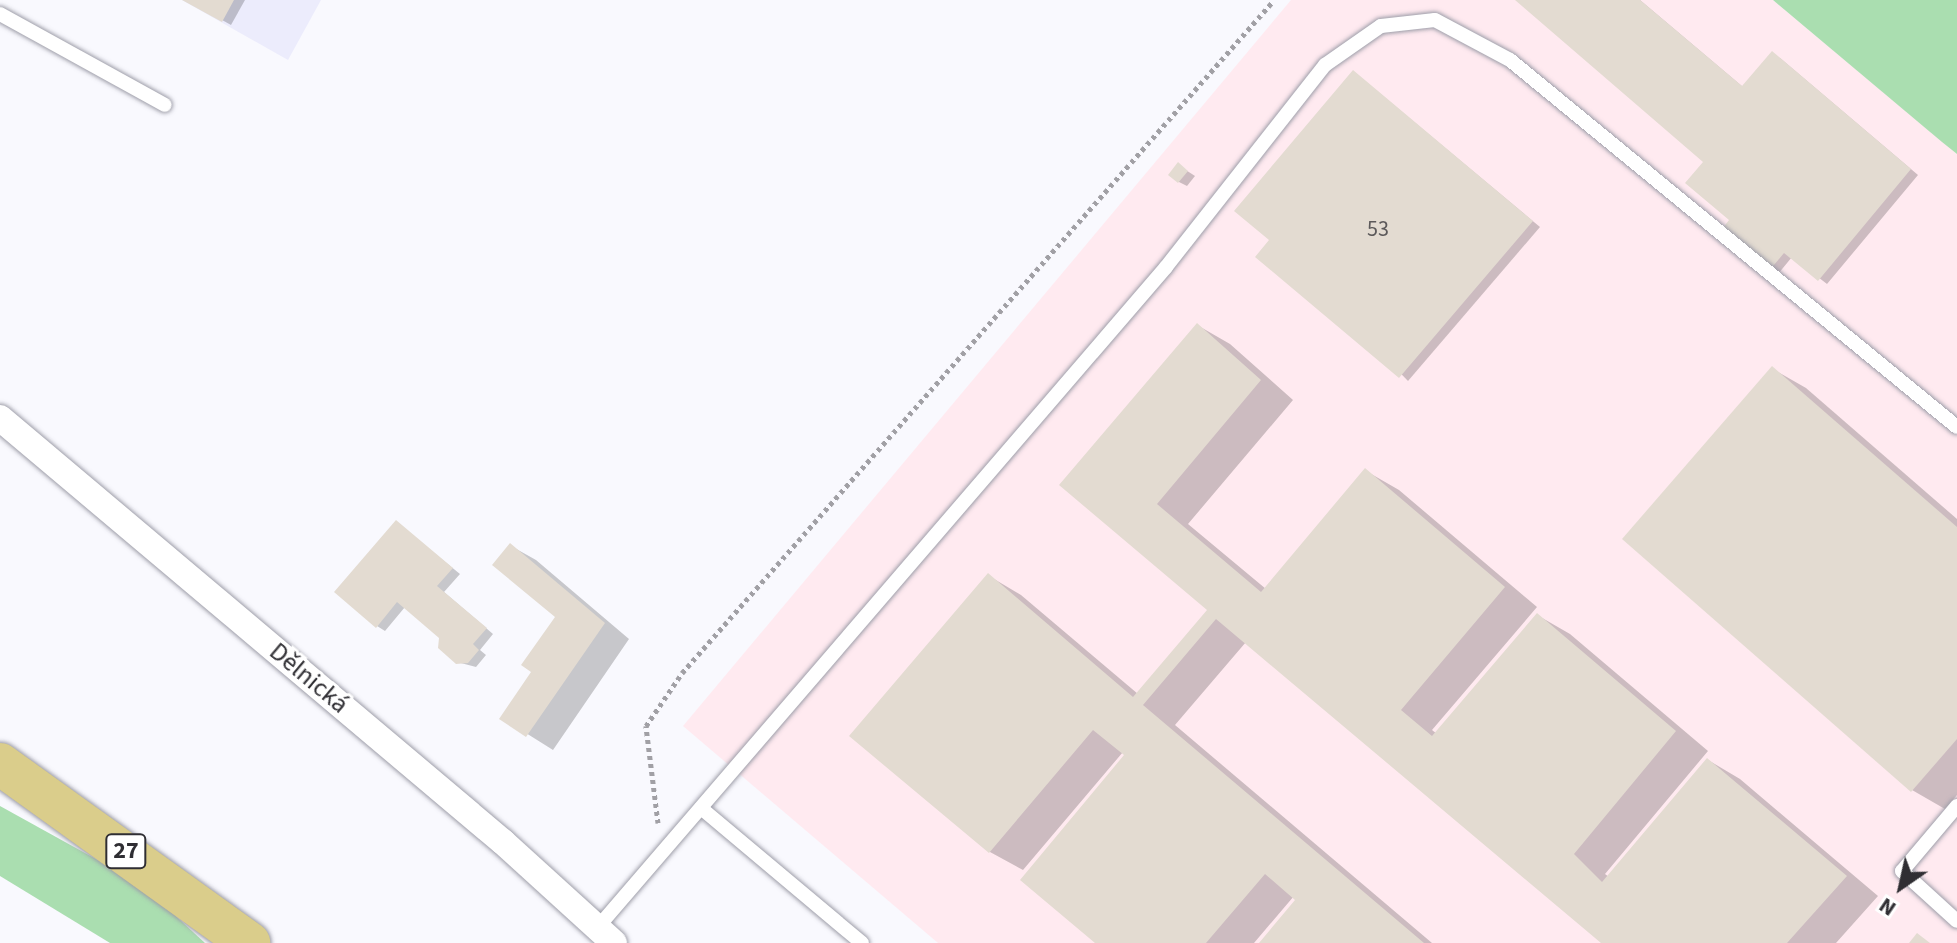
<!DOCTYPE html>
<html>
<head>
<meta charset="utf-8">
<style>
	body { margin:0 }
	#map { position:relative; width:1957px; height:943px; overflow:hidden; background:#f9f9fe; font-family:"Source Sans 3",sans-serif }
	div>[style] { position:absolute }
	.built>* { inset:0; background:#ececfc }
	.education>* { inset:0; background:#ffeaf0 }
	.green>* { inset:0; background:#aadeb0 }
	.shadow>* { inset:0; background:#0003 }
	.building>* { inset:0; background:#e3dbd1 }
	.path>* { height:5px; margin-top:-2.5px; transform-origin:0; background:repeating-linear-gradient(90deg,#a1a0a5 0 4px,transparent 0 8px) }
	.roads { filter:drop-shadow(0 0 2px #9e9ea9) drop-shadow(0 0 2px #9e9ea9) }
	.service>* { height:14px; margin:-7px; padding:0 7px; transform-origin:7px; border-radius:7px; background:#fff }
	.minor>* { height:26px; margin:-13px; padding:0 13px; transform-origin:13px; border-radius:13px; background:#fff }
	.primary>* { height:42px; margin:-21px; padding:0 21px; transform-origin:21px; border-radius:21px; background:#dacd8b }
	span { translate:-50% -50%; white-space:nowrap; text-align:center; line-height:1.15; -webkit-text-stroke:6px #fff; paint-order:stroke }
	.number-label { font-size:22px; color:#5c595a }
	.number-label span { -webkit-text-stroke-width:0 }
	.shield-label span { padding:2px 6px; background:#fff; border:2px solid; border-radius:6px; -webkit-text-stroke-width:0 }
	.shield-label { font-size:24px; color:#2f2e33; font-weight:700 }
	.street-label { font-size:26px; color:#2f2e33 }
	.north { position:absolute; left:1861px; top:847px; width:80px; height:80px; -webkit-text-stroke:6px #fff; paint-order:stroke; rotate:214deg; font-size:22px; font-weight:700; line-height:32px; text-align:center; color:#2f2e33 }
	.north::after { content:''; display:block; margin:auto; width:28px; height:36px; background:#2f2e33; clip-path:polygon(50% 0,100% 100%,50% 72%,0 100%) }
</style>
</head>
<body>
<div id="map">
	<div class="built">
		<div style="clip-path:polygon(182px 0,321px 0,288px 60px)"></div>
	</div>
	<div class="education">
		<div style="clip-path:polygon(1291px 0,1773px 0,1957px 154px,1957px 943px,938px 943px,683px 726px)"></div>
	</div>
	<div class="green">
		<div style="clip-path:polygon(1773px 0,1957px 0,1957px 154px,1942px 142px)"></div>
		<div style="clip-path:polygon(0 806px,141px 884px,205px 943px,110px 943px,0 876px)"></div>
	</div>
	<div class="shadow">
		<div style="clip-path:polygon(186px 0,245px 0,231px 25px)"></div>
		<div style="clip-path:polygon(1517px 0,1640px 0,1743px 87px,1780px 58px,1918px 175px,1827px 284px,1792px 257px,1773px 280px,1732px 220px,1706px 162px)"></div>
		<div style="clip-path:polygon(1354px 72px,1540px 227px,1408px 381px,1272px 240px)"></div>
		<div style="clip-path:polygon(1178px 165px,1195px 176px,1187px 186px,1179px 182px)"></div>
		<div style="clip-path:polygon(1197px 325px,1230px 344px,1293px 400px,1188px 524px,1266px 589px,1366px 471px,1399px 490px,1537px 607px,1432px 730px,1437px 734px,1537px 615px,1570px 634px,1708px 751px,1605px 874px,1609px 877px,1708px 760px,1740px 779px,1878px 896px,1836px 943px,1604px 943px,1246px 642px,1175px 725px,1432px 943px,1262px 943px,1298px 900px,1294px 896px,1254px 943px,1098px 943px,1127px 755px,1123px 752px,1023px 870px,990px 852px,989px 576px,1021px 595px,1138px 694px,1209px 610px,1062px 485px)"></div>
		<div style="clip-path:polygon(1773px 369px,1806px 388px,1957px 519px,1957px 795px,1945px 809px,1912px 790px)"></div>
		<div style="clip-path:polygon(396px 522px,460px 574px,444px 592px,493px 634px,480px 650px,486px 655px,476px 667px,457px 662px,441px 637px,405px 607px,385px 631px,377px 626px)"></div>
		<div style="clip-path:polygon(511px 546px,536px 560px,629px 639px,553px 750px,502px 718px,534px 672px,557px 617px)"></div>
	</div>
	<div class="building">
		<div style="clip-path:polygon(182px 0,234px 0,222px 22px)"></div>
		<div style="clip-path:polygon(1515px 0,1640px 0,1742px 86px,1772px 51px,1911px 169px,1818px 281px,1784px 253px,1764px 277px,1716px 237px,1729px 220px,1685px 183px,1703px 162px)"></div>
		<div style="clip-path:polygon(1353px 70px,1533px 221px,1399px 378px,1255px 257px,1269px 240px,1234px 211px)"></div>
		<div style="clip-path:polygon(1178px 162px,1188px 171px,1178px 183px,1168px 175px)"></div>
		<div style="clip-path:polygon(1197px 323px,1261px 380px,1157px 504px,1261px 592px,1365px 468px,1505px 587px,1401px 710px,1432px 736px,1537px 613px,1676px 731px,1574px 854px,1602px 882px,1707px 758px,1847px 876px,1787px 943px,1601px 943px,1216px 619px,1143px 705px,1424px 943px,1259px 943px,1295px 900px,1265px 874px,1206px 943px,1095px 943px,1020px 880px,1124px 755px,1093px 730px,989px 853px,849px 736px,988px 573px,1133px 697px,1207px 610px,1059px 485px)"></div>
		<div style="clip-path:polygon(1772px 366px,1957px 527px,1957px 739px,1911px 792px,1622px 539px)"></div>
		<div style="clip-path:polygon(396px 520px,453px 568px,437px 586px,487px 628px,473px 644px,479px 650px,468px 663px,456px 664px,438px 648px,439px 638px,397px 602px,376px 628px,334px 592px)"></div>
		<div style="clip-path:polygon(510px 543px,605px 623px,526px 737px,499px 719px,531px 672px,521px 665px,555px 617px,492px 565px)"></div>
		<div style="clip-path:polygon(1917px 933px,1930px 943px,1909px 943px)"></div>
	</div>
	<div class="path">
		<div style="left:658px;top:823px;width:98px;rotate:-97.1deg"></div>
		<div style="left:646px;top:726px;width:64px;rotate:-55.8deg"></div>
		<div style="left:682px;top:673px;width:896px;rotate:-48.66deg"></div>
	</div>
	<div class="roads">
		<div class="service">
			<div style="left:0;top:14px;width:188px;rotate:28.9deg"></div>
			<div style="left:1957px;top:806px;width:85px;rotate:130.2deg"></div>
			<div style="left:1902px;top:871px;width:74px;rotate:42.3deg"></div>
			<div style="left:701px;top:808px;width:210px;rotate:40deg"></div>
			<div style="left:598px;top:927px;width:871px;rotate:-49.28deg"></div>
			<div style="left:1166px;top:267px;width:257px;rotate:-51.8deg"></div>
			<div style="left:1325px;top:65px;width:68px;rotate:-34.9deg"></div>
			<div style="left:1381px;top:26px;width:54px;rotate:-6.3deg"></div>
			<div style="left:1435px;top:20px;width:85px;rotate:28.1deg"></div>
			<div style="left:1510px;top:60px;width:578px;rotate:39.39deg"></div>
		</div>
		<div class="minor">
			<div style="left:0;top:418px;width:658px;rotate:40.13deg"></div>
			<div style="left:503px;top:842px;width:150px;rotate:42.3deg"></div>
		</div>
		<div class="primary">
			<div style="left:0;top:764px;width:307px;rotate:35.7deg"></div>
		</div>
	</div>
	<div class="number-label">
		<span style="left:1378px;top:230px">53</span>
	</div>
	<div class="shield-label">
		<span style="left:126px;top:851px">27</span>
	</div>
	<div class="street-label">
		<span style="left:309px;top:678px;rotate:40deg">Dělnická</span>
	</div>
	<div class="north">N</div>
</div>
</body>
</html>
